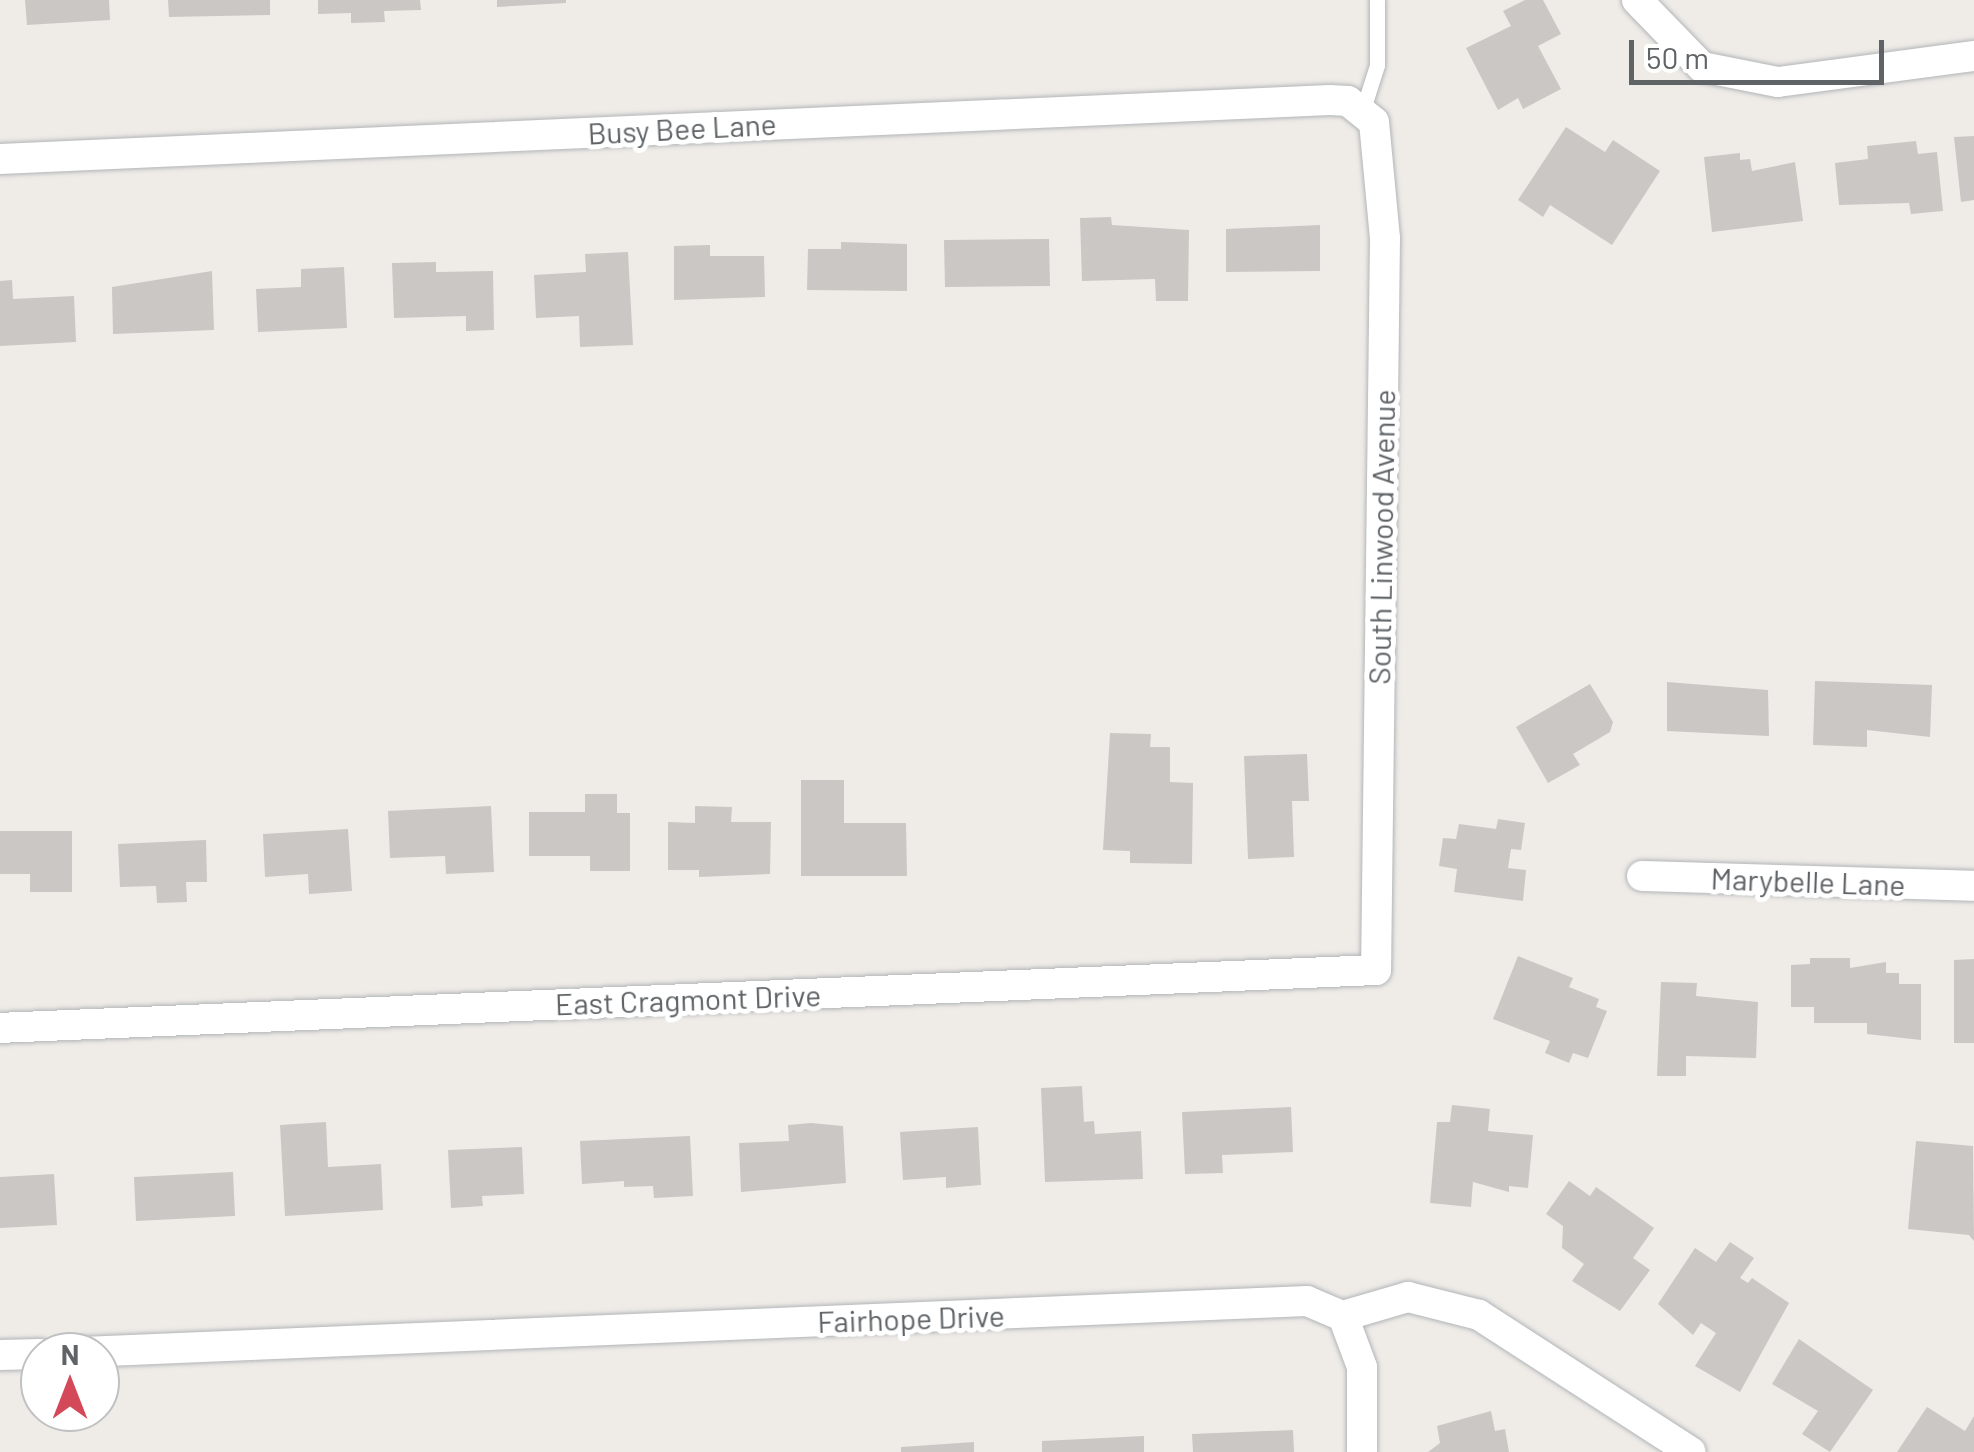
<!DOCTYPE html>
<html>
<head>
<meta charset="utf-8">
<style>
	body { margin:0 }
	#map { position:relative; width:1974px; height:1452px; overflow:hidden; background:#efece8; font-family:Barlow,sans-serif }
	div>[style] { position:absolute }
	.building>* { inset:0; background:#cac7c4 }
	.roads { filter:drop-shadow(0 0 2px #b2b5b8) drop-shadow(0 0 2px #b2b5b8) }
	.service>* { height:15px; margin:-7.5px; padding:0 7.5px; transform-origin:7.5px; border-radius:7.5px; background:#fff }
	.minor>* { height:30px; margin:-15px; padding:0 15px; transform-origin:15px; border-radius:15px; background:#fff }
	span { translate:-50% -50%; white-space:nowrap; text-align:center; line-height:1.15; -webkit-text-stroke:10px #fff; paint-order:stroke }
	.street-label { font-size:30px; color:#5f6366 }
	.north { position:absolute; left:20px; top:1332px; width:100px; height:100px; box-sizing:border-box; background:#fff; border:2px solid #bfc1c2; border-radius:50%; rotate:0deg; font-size:28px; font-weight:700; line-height:40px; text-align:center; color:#5f6366 }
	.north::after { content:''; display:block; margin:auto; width:35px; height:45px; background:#d34959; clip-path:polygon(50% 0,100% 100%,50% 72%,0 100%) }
	.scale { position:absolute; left:1629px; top:40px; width:255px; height:45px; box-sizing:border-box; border:5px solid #5f6366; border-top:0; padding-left:12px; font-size:30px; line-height:35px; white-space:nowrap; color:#5f6366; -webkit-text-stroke:8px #fff; paint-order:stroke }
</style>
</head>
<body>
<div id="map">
	<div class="building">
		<div style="clip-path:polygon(25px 0,109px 0,110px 20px,27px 25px)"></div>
		<div style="clip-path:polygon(168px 0,270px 0,270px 15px,169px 17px)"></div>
		<div style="clip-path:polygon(318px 0,420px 0,421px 10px,384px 11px,385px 22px,351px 23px,351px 13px,318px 14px)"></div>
		<div style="clip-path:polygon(497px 0,566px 0,566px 3px,497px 7px)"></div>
		<div style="clip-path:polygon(1525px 0,1543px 0,1561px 34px,1538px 46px,1561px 89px,1523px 109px,1518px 98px,1498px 110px,1466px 48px,1511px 26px,1503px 11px)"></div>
		<div style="clip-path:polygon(1566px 127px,1605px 152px,1613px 140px,1660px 171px,1612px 245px,1550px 205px,1543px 217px,1518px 200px)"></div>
		<div style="clip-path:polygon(1974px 136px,1974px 200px,1961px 202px,1954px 137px)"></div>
		<div style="clip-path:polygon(1916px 141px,1918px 154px,1937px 152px,1943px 211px,1911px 214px,1909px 203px,1839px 205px,1835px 163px,1868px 159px,1867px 146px)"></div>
		<div style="clip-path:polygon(1740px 153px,1740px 160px,1750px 159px,1752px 171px,1795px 162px,1803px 221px,1712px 232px,1704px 157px)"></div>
		<div style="clip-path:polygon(1111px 217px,1112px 225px,1189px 230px,1188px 301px,1156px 301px,1155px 279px,1082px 281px,1080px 218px)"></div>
		<div style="clip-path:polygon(1320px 225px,1320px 271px,1226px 272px,1226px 229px)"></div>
		<div style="clip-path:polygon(1049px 239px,1050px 286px,945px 287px,944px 240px)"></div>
		<div style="clip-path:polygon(841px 242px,907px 244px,907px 291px,807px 290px,808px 249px,841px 249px)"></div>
		<div style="clip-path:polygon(710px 245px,710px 256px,764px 256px,765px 297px,674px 300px,674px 246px)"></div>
		<div style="clip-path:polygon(628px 252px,633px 345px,580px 347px,579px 316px,536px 318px,534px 275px,586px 272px,585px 254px)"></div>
		<div style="clip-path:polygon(436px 262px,436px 272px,493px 271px,494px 330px,466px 331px,466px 316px,394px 318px,392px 263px)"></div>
		<div style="clip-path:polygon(344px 267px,347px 328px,258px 332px,256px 289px,301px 287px,301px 269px)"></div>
		<div style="clip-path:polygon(212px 271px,214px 330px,113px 334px,112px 287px)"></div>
		<div style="clip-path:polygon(12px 280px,13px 299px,74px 296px,76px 342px,0 346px,0 281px)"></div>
		<div style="clip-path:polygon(1815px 681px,1932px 685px,1930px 737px,1867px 730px,1867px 747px,1813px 745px)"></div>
		<div style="clip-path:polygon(1667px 682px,1768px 690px,1769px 736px,1667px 731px)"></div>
		<div style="clip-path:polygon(1590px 684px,1613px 722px,1610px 732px,1573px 754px,1580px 765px,1548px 783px,1516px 727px)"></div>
		<div style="clip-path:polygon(1110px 733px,1151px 734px,1150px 747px,1170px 747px,1170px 782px,1193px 783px,1192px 864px,1130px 863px,1130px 851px,1103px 850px)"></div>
		<div style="clip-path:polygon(1307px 754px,1309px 801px,1292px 801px,1294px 857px,1248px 859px,1244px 756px)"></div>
		<div style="clip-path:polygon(801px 780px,844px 780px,844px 823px,906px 823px,907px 876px,801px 876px)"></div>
		<div style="clip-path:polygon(585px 794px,617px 794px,617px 813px,630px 813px,630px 871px,590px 871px,590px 856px,529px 856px,529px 812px,585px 812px)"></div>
		<div style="clip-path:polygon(491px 806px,494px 872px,446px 874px,445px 856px,390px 858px,388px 811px)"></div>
		<div style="clip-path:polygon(695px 806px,732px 807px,731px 822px,771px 822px,770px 874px,699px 877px,699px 870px,668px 870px,668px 822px,695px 823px)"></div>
		<div style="clip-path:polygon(1498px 819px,1525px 823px,1521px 850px,1511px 849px,1508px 868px,1526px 870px,1523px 901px,1454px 892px,1457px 869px,1439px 866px,1443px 838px,1456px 839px,1459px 824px,1496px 829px)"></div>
		<div style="clip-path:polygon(348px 829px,352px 891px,309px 894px,308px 874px,265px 877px,263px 834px)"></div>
		<div style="clip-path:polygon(0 831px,72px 831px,72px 892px,30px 892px,30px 874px,0 874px)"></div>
		<div style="clip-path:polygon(206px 840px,207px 882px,186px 882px,187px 902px,157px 903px,156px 886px,120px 887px,118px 844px)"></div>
		<div style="clip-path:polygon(1518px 956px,1573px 978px,1569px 987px,1599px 999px,1596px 1007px,1607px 1011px,1588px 1058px,1573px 1053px,1569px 1063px,1545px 1053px,1550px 1041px,1493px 1019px)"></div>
		<div style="clip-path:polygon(1810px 958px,1850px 958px,1850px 968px,1886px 962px,1886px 973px,1899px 973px,1899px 984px,1921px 984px,1921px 1040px,1867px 1034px,1867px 1023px,1814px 1023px,1814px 1007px,1791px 1007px,1791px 965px,1810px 964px)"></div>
		<div style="clip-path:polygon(1974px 959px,1974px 1043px,1954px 1043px,1954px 960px)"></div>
		<div style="clip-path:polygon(1661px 982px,1697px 983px,1696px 996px,1758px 1002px,1756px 1058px,1686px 1056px,1686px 1076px,1657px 1076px)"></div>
		<div style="clip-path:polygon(1082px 1086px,1084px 1122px,1094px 1121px,1095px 1134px,1141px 1131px,1143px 1179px,1045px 1182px,1041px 1088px)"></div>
		<div style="clip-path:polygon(1452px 1105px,1490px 1109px,1488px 1131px,1533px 1135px,1528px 1188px,1509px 1186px,1509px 1192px,1473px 1182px,1471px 1207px,1430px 1203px,1437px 1122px,1450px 1122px)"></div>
		<div style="clip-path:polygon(1291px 1107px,1293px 1152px,1222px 1155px,1223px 1173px,1185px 1174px,1182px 1112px)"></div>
		<div style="clip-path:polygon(326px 1122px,328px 1167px,381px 1164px,383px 1210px,285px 1216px,280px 1125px)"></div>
		<div style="clip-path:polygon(811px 1123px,843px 1126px,846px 1183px,741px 1192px,739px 1143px,789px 1141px,788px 1125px)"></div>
		<div style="clip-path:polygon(978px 1127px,981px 1185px,946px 1188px,946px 1177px,903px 1180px,900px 1132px)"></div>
		<div style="clip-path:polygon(690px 1136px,693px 1196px,654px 1198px,653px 1186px,624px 1187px,624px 1181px,582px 1184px,580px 1141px)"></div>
		<div style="clip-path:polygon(1916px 1141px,1973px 1146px,1974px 1241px,1969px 1235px,1908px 1229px)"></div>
		<div style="clip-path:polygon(522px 1147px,524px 1194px,482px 1196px,483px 1206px,451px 1208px,448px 1150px)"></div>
		<div style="clip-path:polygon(233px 1172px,235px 1216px,136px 1221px,134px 1177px)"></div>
		<div style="clip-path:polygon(54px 1174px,57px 1225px,0 1228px,0 1177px)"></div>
		<div style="clip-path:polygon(1569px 1181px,1590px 1196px,1596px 1187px,1654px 1228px,1633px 1258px,1650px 1270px,1620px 1311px,1572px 1281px,1584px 1264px,1562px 1248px,1563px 1226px,1546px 1214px)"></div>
		<div style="clip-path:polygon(1730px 1242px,1754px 1258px,1740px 1278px,1748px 1283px,1752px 1278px,1789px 1303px,1740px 1392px,1695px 1366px,1716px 1333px,1701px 1323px,1693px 1335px,1658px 1304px,1695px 1248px,1716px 1262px)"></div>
		<div style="clip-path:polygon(1799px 1339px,1873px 1390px,1830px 1452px,1802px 1434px,1818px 1411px,1772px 1384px)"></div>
		<div style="clip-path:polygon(1927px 1407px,1965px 1431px,1974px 1416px,1974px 1452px,1897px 1452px)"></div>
		<div style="clip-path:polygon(1491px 1411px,1495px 1431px,1505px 1429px,1509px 1452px,1428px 1452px,1440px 1443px,1437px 1426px)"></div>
		<div style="clip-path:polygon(1293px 1430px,1294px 1452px,1193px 1452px,1192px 1434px)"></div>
		<div style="clip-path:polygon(1144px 1436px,1144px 1452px,1042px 1452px,1042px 1441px)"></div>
		<div style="clip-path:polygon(974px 1442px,974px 1452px,901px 1452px,901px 1447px)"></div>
	</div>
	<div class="roads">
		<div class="service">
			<div style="left:1363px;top:109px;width:46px;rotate:-72.3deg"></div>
			<div style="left:1377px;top:65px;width:65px;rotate:-90deg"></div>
		</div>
		<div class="minor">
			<div style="left:1637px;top:0;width:93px;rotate:45.9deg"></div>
			<div style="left:1702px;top:67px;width:77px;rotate:11.2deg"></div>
			<div style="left:1778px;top:82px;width:198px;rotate:-7.6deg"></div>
			<div style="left:0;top:159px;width:1331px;rotate:-2.54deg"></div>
			<div style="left:1330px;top:100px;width:18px;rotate:3deg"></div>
			<div style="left:1348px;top:101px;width:33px;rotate:39deg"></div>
			<div style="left:1374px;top:122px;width:117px;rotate:84.6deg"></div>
			<div style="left:1385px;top:238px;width:732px;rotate:90.7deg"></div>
			<div style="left:1376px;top:970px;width:1377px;rotate:177.59deg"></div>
			<div style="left:1642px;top:876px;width:332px;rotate:1.7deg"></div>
			<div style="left:1343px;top:1316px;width:54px;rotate:69.6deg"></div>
			<div style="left:1362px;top:1367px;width:85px;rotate:90deg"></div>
			<div style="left:83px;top:1352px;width:1225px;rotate:-2.39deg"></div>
			<div style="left:1307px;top:1301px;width:39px;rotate:23deg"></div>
			<div style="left:1343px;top:1316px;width:68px;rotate:-16.3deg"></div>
			<div style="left:1408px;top:1297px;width:73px;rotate:14.2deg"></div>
			<div style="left:1479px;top:1315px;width:252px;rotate:32.9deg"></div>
			<div style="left:0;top:1355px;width:40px;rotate:-1.4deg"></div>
		</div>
	</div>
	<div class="street-label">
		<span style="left:682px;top:128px;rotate:-3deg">Busy Bee Lane</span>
		<span style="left:1381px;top:537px;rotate:-89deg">South Linwood Avenue</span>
		<span style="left:1808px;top:881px;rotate:2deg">Marybelle Lane</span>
		<span style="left:688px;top:999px;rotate:-2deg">East Cragmont Drive</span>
		<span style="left:911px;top:1318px;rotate:-2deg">Fairhope Drive</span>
	</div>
	<div class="north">N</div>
	<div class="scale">50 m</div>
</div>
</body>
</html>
